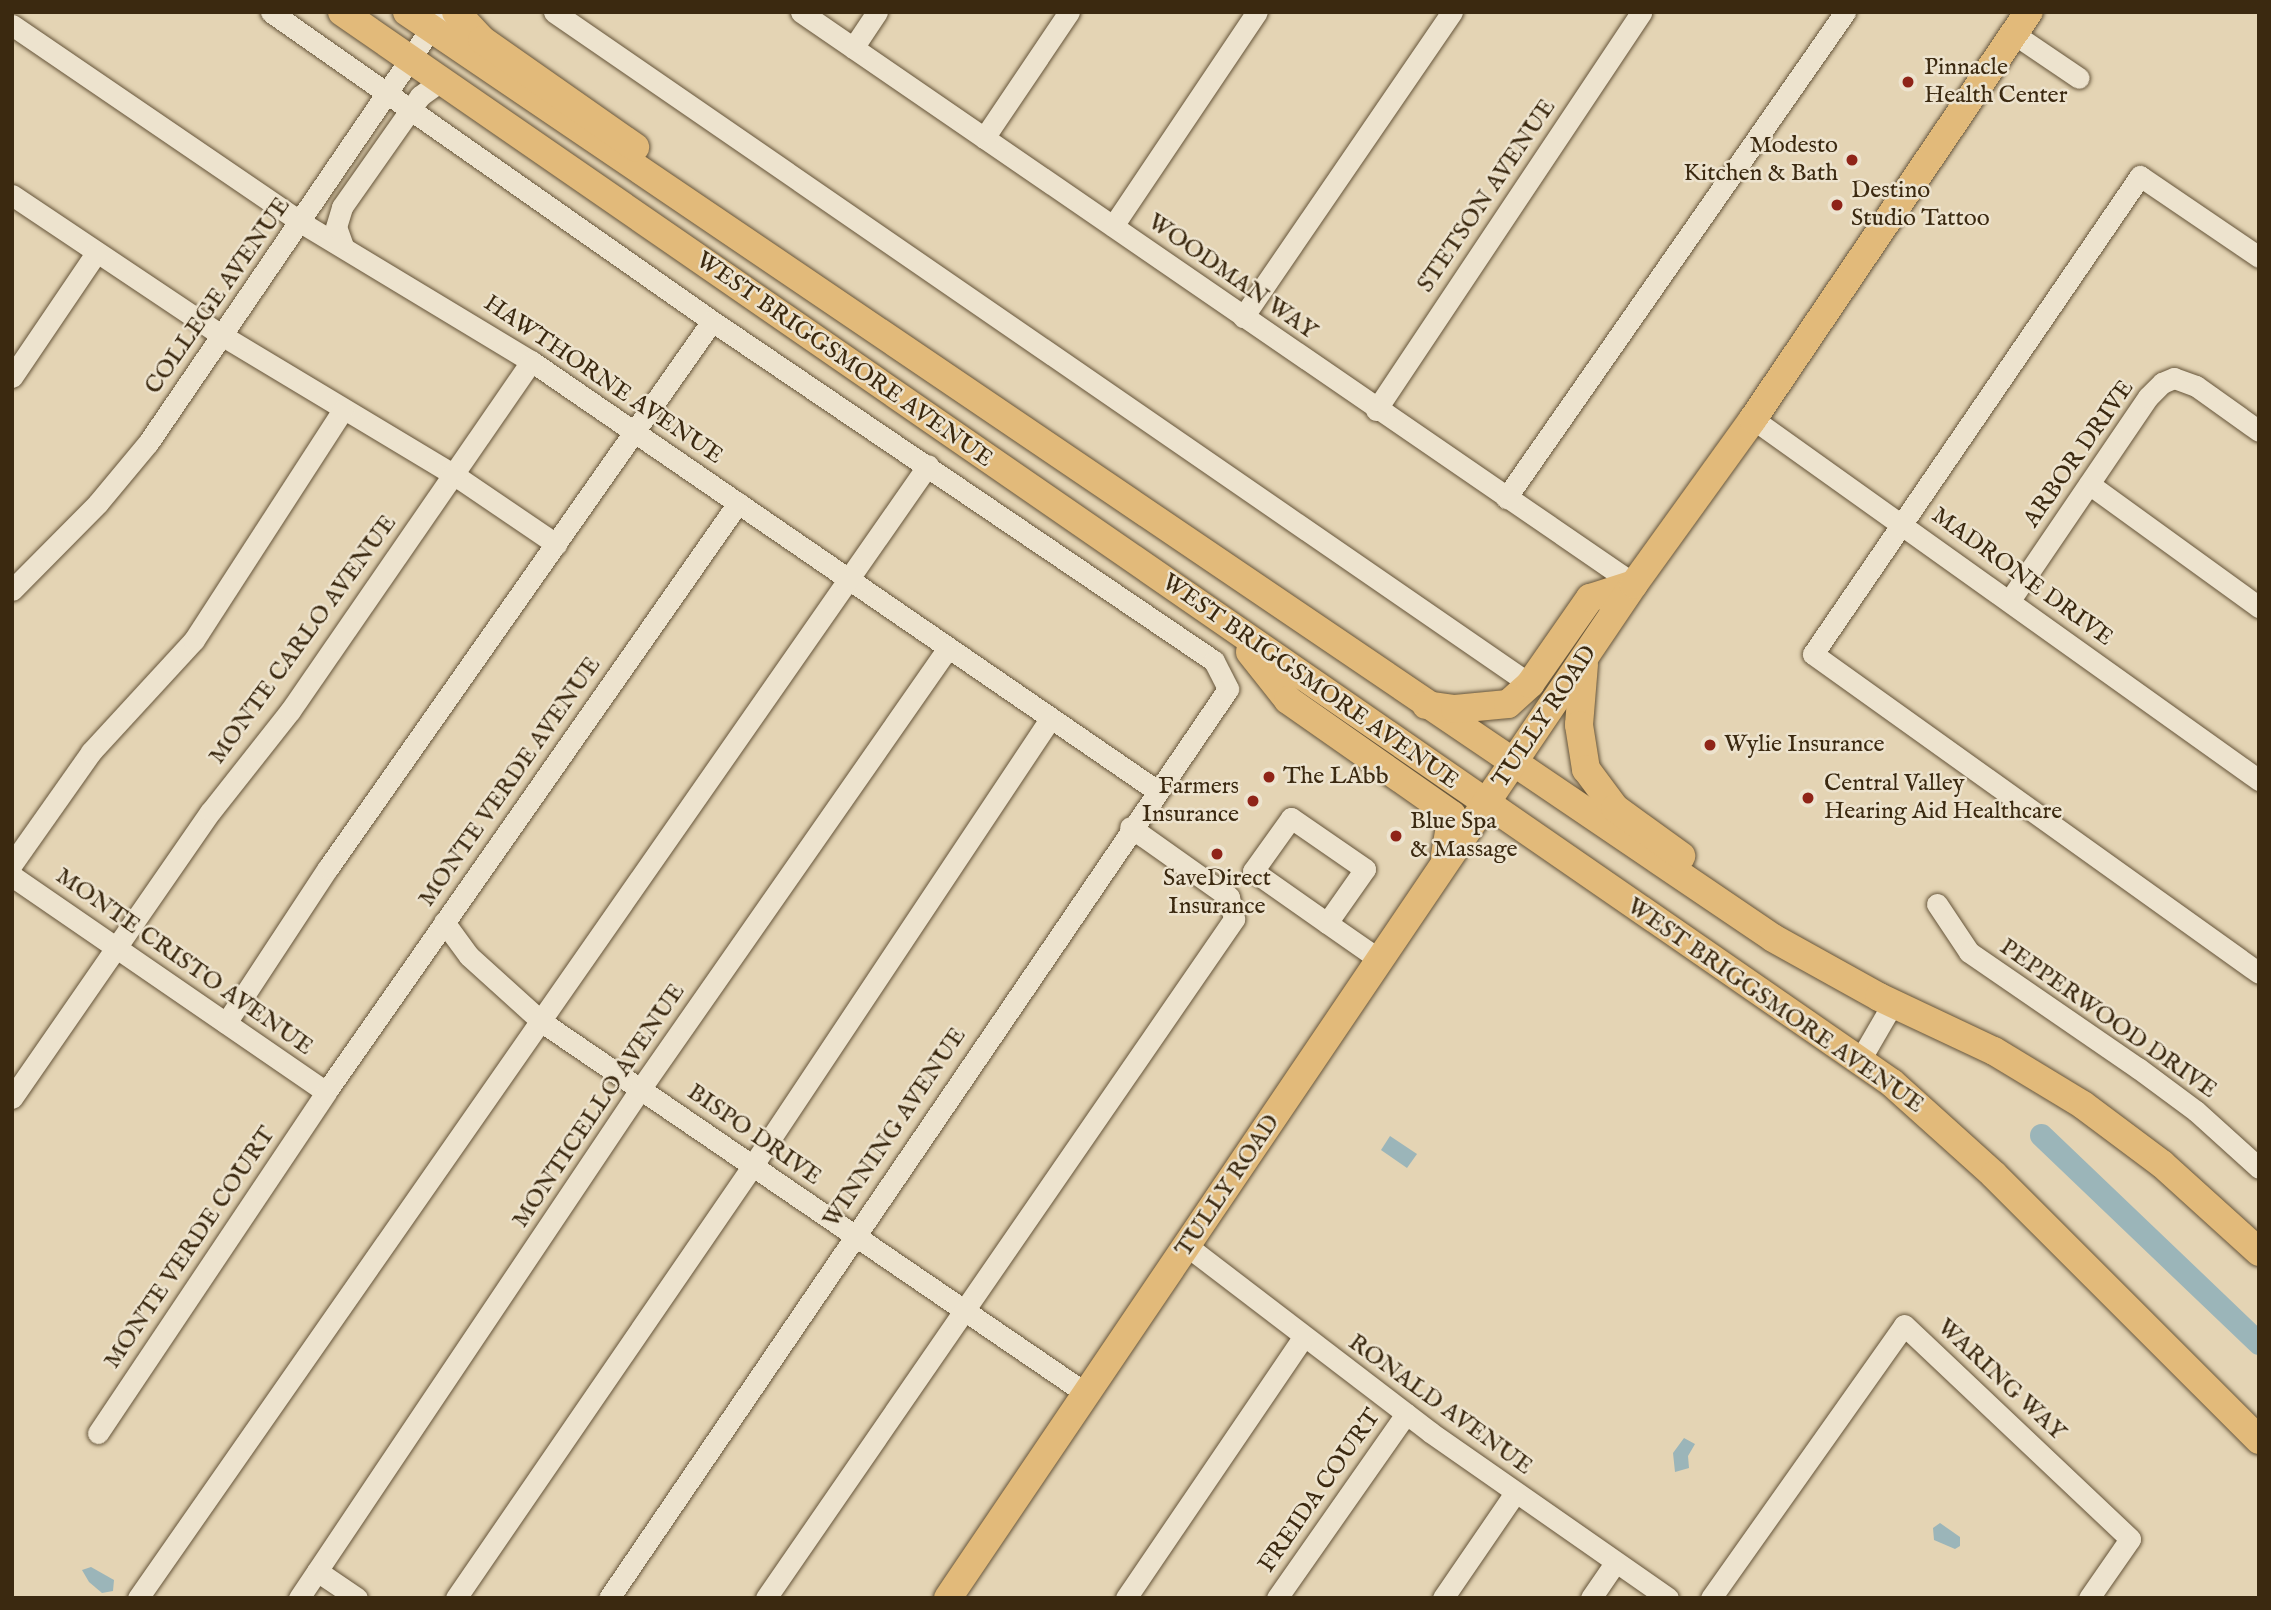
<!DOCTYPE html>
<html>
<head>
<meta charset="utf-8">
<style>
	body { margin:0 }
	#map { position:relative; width:2271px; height:1610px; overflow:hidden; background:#e4d4b4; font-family:"IM FELL English",serif }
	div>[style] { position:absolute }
	.water>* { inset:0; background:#9bb5b9 }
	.canal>* { height:23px; margin:-11.5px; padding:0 11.5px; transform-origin:11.5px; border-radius:11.5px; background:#9bb5b9 }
	.roads { filter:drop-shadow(0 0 2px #655439) drop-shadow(0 0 2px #655439) }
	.minor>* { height:21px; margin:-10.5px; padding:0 10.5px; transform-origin:10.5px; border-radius:10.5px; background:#ede3ce }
	.major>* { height:28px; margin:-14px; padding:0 14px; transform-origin:14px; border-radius:14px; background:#e2ba7a }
	.dots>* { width:19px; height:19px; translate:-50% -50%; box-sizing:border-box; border:4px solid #ede3ce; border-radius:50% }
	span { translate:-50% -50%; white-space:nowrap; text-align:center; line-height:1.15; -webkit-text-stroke:5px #ede3ce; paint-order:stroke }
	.poi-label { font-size:24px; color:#3b2910 }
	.left { translate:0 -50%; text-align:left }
	.right { translate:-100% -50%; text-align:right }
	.street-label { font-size:24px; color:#3b2910 }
	.frame { position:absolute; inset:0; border:14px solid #3b2910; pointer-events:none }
</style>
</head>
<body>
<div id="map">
	<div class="water">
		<div style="clip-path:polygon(1390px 1136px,1417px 1154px,1407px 1168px,1381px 1150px)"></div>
		<div style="clip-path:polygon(1684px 1438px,1695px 1444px,1688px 1456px,1689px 1468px,1675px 1472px,1673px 1453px)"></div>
		<div style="clip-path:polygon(1940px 1523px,1960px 1537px,1960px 1546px,1955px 1549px,1934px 1540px,1933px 1528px)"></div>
		<div style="clip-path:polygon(91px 1567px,114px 1580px,113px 1591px,102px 1593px,89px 1582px,82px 1570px)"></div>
	</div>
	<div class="canal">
		<div style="left:2041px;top:1135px;width:301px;rotate:43.7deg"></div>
	</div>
	<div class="roads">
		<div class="minor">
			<div style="left:271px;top:12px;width:538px;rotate:35.02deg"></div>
			<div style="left:712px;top:321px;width:606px;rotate:34.11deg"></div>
			<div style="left:1214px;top:661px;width:31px;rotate:63deg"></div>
			<div style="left:1228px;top:689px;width:1100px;rotate:124.25deg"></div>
			<div style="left:554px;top:12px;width:1185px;rotate:34.55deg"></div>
			<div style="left:801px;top:12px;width:1010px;rotate:34.48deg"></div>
			<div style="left:12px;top:25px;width:351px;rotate:34.3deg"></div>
			<div style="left:302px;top:223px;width:267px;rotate:31.1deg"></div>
			<div style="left:531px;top:361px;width:758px;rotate:34.47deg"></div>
			<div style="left:2014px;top:34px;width:78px;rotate:34.1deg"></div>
			<div style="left:853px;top:48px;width:43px;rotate:-56.3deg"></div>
			<div style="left:984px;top:138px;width:152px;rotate:-56deg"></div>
			<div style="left:12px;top:195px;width:254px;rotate:33.8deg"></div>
			<div style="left:223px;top:336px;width:268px;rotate:31deg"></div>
			<div style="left:453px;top:474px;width:125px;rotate:34.2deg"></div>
			<div style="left:1113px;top:226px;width:258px;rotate:-56.1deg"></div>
			<div style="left:343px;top:246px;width:20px;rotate:-110deg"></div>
			<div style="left:336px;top:227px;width:21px;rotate:-73deg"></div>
			<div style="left:342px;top:207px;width:136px;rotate:-54.9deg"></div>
			<div style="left:420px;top:96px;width:26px;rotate:-36deg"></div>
			<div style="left:2259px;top:257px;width:144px;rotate:-145.8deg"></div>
			<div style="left:2140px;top:176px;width:579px;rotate:124.38deg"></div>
			<div style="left:1813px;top:654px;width:548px;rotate:35.57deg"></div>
			<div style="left:1243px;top:317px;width:370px;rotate:-55.6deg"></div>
			<div style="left:12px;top:377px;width:150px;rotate:-55.9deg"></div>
			<div style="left:1376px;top:410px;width:478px;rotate:-56.3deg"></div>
			<div style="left:1753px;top:419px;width:622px;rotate:35.51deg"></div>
			<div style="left:2089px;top:484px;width:210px;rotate:35.9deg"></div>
			<div style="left:1506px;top:498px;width:593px;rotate:-55.1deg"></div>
			<div style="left:12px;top:590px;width:122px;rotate:-45.3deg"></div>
			<div style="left:98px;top:503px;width:78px;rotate:-50.2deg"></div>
			<div style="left:148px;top:443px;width:522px;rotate:-55.7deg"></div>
			<div style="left:2010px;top:600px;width:245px;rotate:-55.8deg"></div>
			<div style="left:2148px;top:397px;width:20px;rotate:-45deg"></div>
			<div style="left:2162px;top:383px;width:13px;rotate:-23deg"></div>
			<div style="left:2174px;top:378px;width:23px;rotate:20deg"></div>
			<div style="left:2196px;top:386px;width:77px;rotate:35.5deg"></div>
			<div style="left:12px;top:864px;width:137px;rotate:-54.8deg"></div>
			<div style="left:91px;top:752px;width:152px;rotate:-47.4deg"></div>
			<div style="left:194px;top:640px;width:274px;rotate:-57.1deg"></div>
			<div style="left:12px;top:876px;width:381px;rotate:34.5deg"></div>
			<div style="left:1937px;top:904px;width:58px;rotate:56.3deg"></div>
			<div style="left:1969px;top:952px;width:205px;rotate:34.5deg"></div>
			<div style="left:2138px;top:1068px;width:72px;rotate:36.6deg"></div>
			<div style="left:2196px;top:1111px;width:85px;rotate:42.1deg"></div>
			<div style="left:444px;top:922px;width:42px;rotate:53.7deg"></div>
			<div style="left:469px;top:956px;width:98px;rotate:42.1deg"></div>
			<div style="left:542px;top:1022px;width:660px;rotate:34.32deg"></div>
			<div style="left:1327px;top:923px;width:66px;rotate:-54.9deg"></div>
			<div style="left:1365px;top:869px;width:90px;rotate:-145.4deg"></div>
			<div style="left:1291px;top:818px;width:65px;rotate:125.6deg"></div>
			<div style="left:1253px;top:871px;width:90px;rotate:35.1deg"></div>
			<div style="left:1327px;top:923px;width:65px;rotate:34.9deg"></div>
			<div style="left:226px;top:1023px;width:186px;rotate:-56.7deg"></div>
			<div style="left:328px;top:868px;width:668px;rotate:-54.93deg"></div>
			<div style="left:1860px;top:1060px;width:66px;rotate:-59.9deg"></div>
			<div style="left:12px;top:1098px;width:349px;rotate:-55.3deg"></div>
			<div style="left:211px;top:811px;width:127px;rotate:-51.7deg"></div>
			<div style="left:290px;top:711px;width:425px;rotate:-55.4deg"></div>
			<div style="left:1187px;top:1246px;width:306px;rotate:37.4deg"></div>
			<div style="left:1430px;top:1432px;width:290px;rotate:34.9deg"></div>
			<div style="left:98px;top:1433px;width:410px;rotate:-56.2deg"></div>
			<div style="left:326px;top:1092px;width:719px;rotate:-55.03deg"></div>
			<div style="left:317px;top:1571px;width:48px;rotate:34deg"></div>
			<div style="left:138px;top:1598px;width:1381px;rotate:-55.11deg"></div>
			<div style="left:299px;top:1598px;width:614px;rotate:-56.15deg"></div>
			<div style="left:641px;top:1088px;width:537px;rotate:-55.1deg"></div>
			<div style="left:456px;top:1598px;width:525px;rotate:-55.55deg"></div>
			<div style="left:753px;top:1165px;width:536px;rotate:-56.34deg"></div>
			<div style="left:766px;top:1598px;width:825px;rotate:-55.42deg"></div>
			<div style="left:1234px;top:919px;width:23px;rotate:-103deg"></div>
			<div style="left:1229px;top:897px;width:121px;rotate:-144.7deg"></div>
			<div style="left:1126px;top:1598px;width:315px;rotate:-55.8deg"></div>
			<div style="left:1277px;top:1598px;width:225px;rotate:-55deg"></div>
			<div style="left:1443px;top:1598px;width:127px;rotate:-55.6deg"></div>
			<div style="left:1591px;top:1598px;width:42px;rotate:-55.6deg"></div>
			<div style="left:1711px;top:1598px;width:334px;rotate:-54.7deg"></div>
			<div style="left:1904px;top:1325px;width:311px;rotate:43.4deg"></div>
			<div style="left:2130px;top:1539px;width:72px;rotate:124.8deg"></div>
		</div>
		<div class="major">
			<div style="left:342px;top:12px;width:1884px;rotate:34.64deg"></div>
			<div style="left:1892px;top:1083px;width:137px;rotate:42deg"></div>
			<div style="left:1994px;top:1175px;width:375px;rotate:45deg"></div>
			<div style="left:407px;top:12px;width:1650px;rotate:34.13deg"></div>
			<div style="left:1773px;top:938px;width:121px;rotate:29.1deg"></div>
			<div style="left:1879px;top:997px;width:127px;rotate:25.2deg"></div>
			<div style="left:1994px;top:1051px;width:104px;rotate:31.2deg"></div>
			<div style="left:2083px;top:1105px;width:99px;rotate:36.8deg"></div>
			<div style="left:2162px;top:1164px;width:131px;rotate:42.2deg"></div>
			<div style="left:456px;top:12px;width:38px;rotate:47deg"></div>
			<div style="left:482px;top:40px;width:187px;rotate:35deg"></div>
			<div style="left:1250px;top:652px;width:61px;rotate:51.6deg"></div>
			<div style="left:1288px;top:700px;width:200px;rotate:35deg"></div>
			<div style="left:1452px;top:815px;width:41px;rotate:99.9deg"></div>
			<div style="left:1584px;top:664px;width:61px;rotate:94.7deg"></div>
			<div style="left:1579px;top:725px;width:45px;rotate:81deg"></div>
			<div style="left:1586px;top:769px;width:49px;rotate:53.4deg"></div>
			<div style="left:1615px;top:808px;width:82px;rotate:36deg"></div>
			<div style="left:1426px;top:705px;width:29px;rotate:8deg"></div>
			<div style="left:1455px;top:709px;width:53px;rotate:-5.4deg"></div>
			<div style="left:1508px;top:704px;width:30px;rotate:-42deg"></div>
			<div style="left:1530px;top:684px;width:105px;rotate:-55.1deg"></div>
			<div style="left:1590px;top:598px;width:46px;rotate:-17.7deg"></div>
			<div style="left:948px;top:1598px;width:1224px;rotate:-55.92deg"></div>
			<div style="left:1634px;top:584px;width:203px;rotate:-54.2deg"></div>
			<div style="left:1753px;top:419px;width:492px;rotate:-55.9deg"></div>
		</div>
	</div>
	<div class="dots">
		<div style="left:1908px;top:82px;background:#8f2418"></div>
		<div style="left:1852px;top:160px;background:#8f2418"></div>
		<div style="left:1837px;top:205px;background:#8f2418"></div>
		<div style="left:1710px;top:745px;background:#8f2418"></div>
		<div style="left:1269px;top:777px;background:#8f2418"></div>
		<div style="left:1808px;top:798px;background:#8f2418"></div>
		<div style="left:1253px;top:801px;background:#8f2418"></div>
		<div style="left:1396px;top:836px;background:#8f2418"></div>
		<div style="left:1217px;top:854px;background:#8f2418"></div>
	</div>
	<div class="poi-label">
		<span class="left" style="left:1924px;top:82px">Pinnacle<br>Health Center</span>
		<span class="right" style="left:1838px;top:160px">Modesto<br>Kitchen &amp; Bath</span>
		<span class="left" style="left:1851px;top:205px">Destino<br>Studio Tattoo</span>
		<span class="left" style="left:1724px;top:745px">Wylie Insurance</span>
		<span class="left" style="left:1283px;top:777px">The LAbb</span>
		<span class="left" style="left:1824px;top:798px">Central Valley<br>Hearing Aid Healthcare</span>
		<span class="right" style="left:1239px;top:801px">Farmers<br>Insurance</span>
		<span class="left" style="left:1410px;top:836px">Blue Spa<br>&amp; Massage</span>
		<span style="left:1217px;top:893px">SaveDirect<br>Insurance</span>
	</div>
	<div class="street-label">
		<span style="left:1487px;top:196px;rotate:-56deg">STETSON AVENUE</span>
		<span style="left:1232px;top:277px;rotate:35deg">WOODMAN WAY</span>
		<span style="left:218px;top:296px;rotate:-55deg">COLLEGE AVENUE</span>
		<span style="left:844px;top:360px;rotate:35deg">WEST BRIGGSMORE AVENUE</span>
		<span style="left:603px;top:380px;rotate:34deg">HAWTHORNE AVENUE</span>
		<span style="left:2079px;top:454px;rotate:-55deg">ARBOR DRIVE</span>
		<span style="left:2022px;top:577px;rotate:36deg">MADRONE DRIVE</span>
		<span style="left:303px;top:640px;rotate:-54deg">MONTE CARLO AVENUE</span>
		<span style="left:1310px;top:682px;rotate:35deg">WEST BRIGGSMORE AVENUE</span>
		<span style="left:1545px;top:717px;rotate:-56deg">TULLY ROAD</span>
		<span style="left:510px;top:782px;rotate:-55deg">MONTE VERDE AVENUE</span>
		<span style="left:184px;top:962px;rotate:35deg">MONTE CRISTO AVENUE</span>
		<span style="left:1775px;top:1006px;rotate:35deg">WEST BRIGGSMORE AVENUE</span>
		<span style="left:2108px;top:1019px;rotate:35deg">PEPPERWOOD DRIVE</span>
		<span style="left:599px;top:1106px;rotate:-56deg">MONTICELLO AVENUE</span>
		<span style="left:895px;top:1128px;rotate:-56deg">WINNING AVENUE</span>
		<span style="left:754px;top:1135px;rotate:35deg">BISPO DRIVE</span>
		<span style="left:1228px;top:1186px;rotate:-56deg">TULLY ROAD</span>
		<span style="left:190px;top:1248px;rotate:-56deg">MONTE VERDE COURT</span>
		<span style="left:2001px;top:1380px;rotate:43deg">WARING WAY</span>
		<span style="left:1440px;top:1405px;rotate:36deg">RONALD AVENUE</span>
		<span style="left:1320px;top:1491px;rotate:-55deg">FREIDA COURT</span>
	</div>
	<div class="frame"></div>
</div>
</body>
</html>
